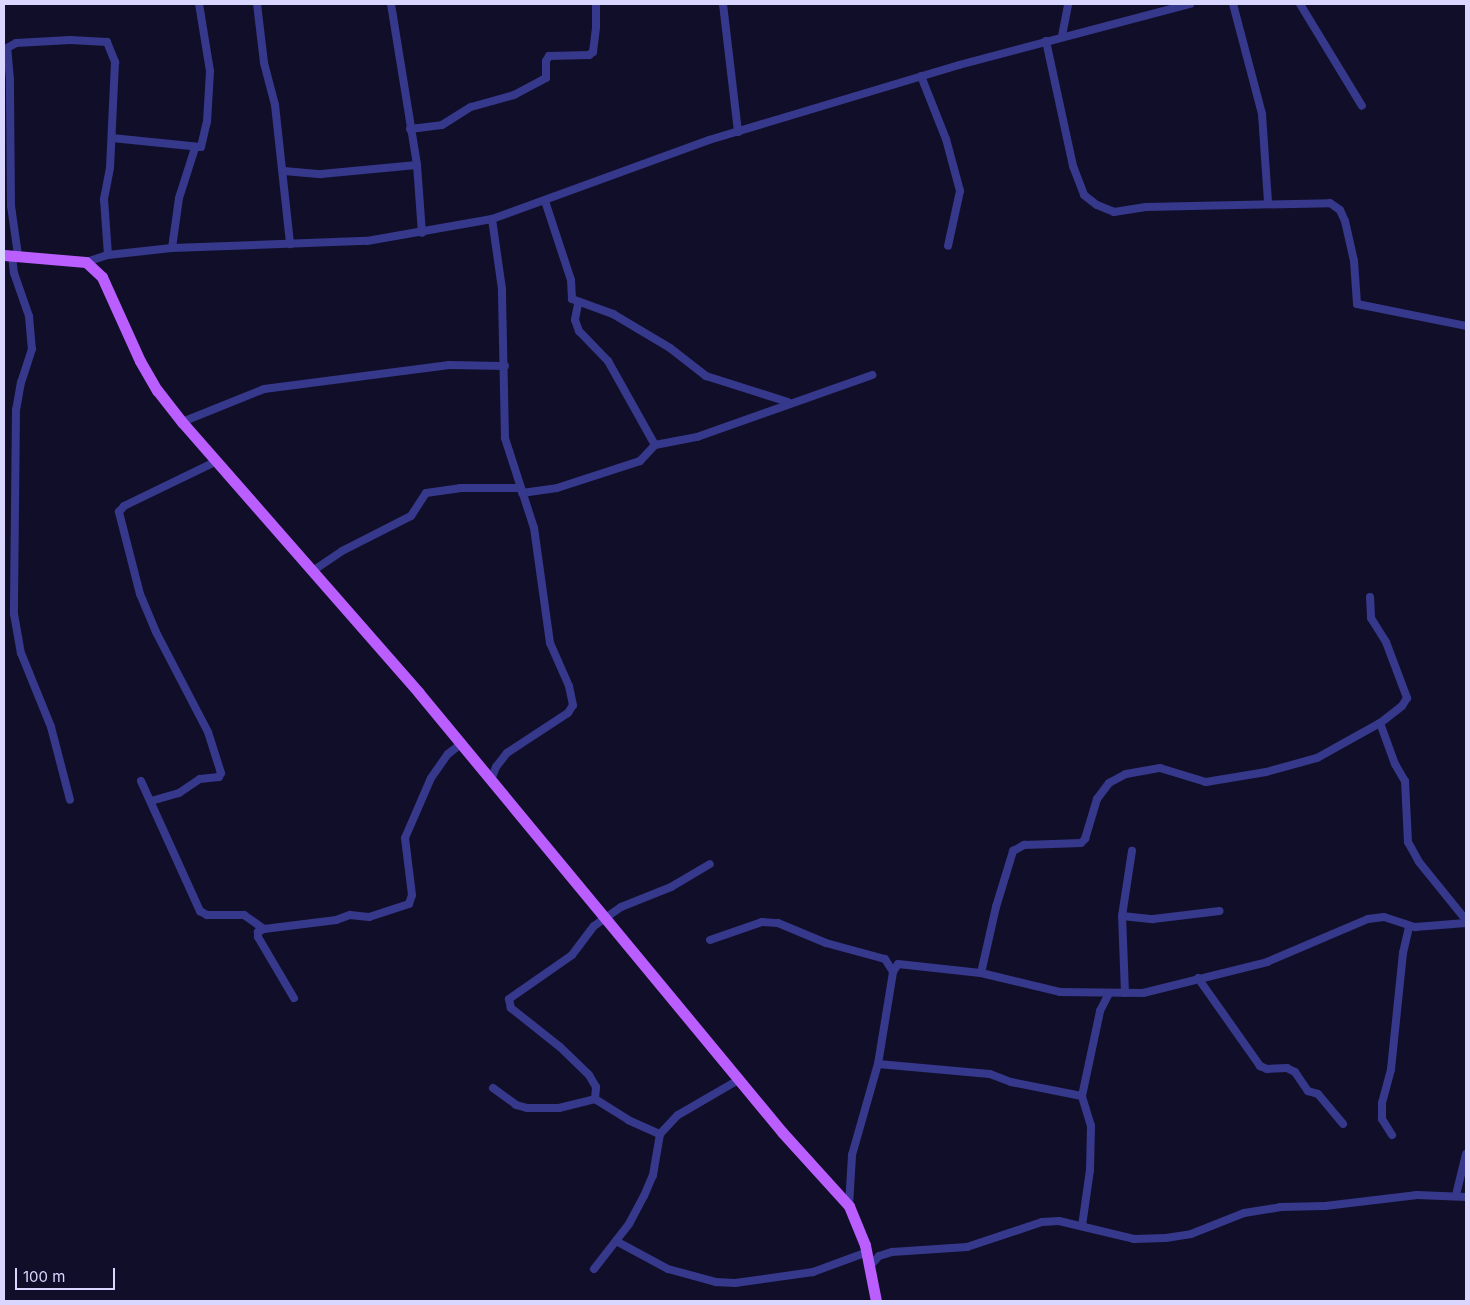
<!DOCTYPE html>
<html>
<head>
<meta charset="utf-8">
<style>
	body { margin:0 }
	#map { position:relative; width:1470px; height:1305px; overflow:hidden; background:#110e29; font-family:Inter,sans-serif }
	div>[style] { position:absolute }
	.street>* { height:8px; margin:-4px; padding:0 4px; transform-origin:4px; border-radius:4px; background:#36388b }
	.primary>* { height:11px; margin:-5.5px; padding:0 5.5px; transform-origin:5.5px; border-radius:5.5px; background:#ba5eff }
	span { translate:-50% -50%; white-space:nowrap; text-align:center; line-height:1.15; -webkit-text-stroke:4.5px #110e29; paint-order:stroke }
	.frame { position:absolute; inset:0; border:5px solid #d9d7ff; pointer-events:none }
	.scale { position:absolute; left:15px; top:1268px; width:100px; height:22px; box-sizing:border-box; border:2px solid #d9d7ff; border-top:0; padding-left:6px; font-size:15px; line-height:18px; white-space:nowrap; color:#d9d7ff; -webkit-text-stroke:4px #110e29; paint-order:stroke }
</style>
</head>
<body>
<div id="map">
	<div class="street">
		<div style="left:257px;top:4px;width:59px;rotate:83.2deg"></div>
		<div style="left:264px;top:63px;width:43px;rotate:75.3deg"></div>
		<div style="left:275px;top:105px;width:140px;rotate:83.8deg"></div>
		<div style="left:391px;top:4px;width:163px;rotate:80.8deg"></div>
		<div style="left:417px;top:165px;width:68px;rotate:85.8deg"></div>
		<div style="left:723px;top:4px;width:129px;rotate:83.3deg"></div>
		<div style="left:1233px;top:4px;width:114px;rotate:75.2deg"></div>
		<div style="left:1262px;top:114px;width:89px;rotate:86.1deg"></div>
		<div style="left:1300px;top:4px;width:119px;rotate:58.7deg"></div>
		<div style="left:1062px;top:36px;width:33px;rotate:-79deg"></div>
		<div style="left:1046px;top:41px;width:128px;rotate:77.8deg"></div>
		<div style="left:1073px;top:166px;width:31px;rotate:69deg"></div>
		<div style="left:1084px;top:195px;width:16px;rotate:38deg"></div>
		<div style="left:1097px;top:205px;width:18px;rotate:22deg"></div>
		<div style="left:1114px;top:212px;width:32px;rotate:-9deg"></div>
		<div style="left:1146px;top:207px;width:184px;rotate:-1.2deg"></div>
		<div style="left:1330px;top:203px;width:12px;rotate:35deg"></div>
		<div style="left:1340px;top:210px;width:12px;rotate:66deg"></div>
		<div style="left:1345px;top:221px;width:41px;rotate:77.3deg"></div>
		<div style="left:1354px;top:261px;width:43px;rotate:86deg"></div>
		<div style="left:1357px;top:304px;width:111px;rotate:11.4deg"></div>
		<div style="left:921px;top:76px;width:68px;rotate:68.4deg"></div>
		<div style="left:946px;top:139px;width:54px;rotate:74.9deg"></div>
		<div style="left:960px;top:191px;width:56px;rotate:102.3deg"></div>
		<div style="left:410px;top:129px;width:32px;rotate:-7deg"></div>
		<div style="left:442px;top:125px;width:34px;rotate:-32deg"></div>
		<div style="left:471px;top:107px;width:45px;rotate:-15.6deg"></div>
		<div style="left:514px;top:95px;width:32px;rotate:-28deg"></div>
		<div style="left:542px;top:80px;width:4px;rotate:-27deg"></div>
		<div style="left:546px;top:78px;width:17px;rotate:-90deg"></div>
		<div style="left:546px;top:61px;width:6px;rotate:-59deg"></div>
		<div style="left:549px;top:56px;width:40px;rotate:-1.4deg"></div>
		<div style="left:589px;top:55px;width:5px;rotate:-37deg"></div>
		<div style="left:593px;top:52px;width:26px;rotate:-83deg"></div>
		<div style="left:596px;top:26px;width:22px;rotate:-90deg"></div>
		<div style="left:112px;top:138px;width:89px;rotate:5.8deg"></div>
		<div style="left:201px;top:147px;width:26px;rotate:-77deg"></div>
		<div style="left:207px;top:122px;width:51px;rotate:-86.6deg"></div>
		<div style="left:210px;top:71px;width:68px;rotate:-99.3deg"></div>
		<div style="left:284px;top:171px;width:37px;rotate:5deg"></div>
		<div style="left:321px;top:174px;width:96px;rotate:-5.4deg"></div>
		<div style="left:545px;top:201px;width:83px;rotate:71.8deg"></div>
		<div style="left:571px;top:280px;width:19px;rotate:87deg"></div>
		<div style="left:572px;top:299px;width:44px;rotate:20.1deg"></div>
		<div style="left:613px;top:314px;width:66px;rotate:30.8deg"></div>
		<div style="left:670px;top:348px;width:46px;rotate:37.9deg"></div>
		<div style="left:706px;top:376px;width:86px;rotate:17.6deg"></div>
		<div style="left:172px;top:248px;width:50px;rotate:-82deg"></div>
		<div style="left:179px;top:198px;width:52px;rotate:-72.3deg"></div>
		<div style="left:12px;top:255px;width:18px;rotate:84deg"></div>
		<div style="left:14px;top:273px;width:46px;rotate:70.8deg"></div>
		<div style="left:29px;top:316px;width:33px;rotate:85deg"></div>
		<div style="left:32px;top:349px;width:35px;rotate:108deg"></div>
		<div style="left:21px;top:382px;width:28px;rotate:100deg"></div>
		<div style="left:16px;top:410px;width:204px;rotate:90.6deg"></div>
		<div style="left:14px;top:614px;width:40px;rotate:80deg"></div>
		<div style="left:21px;top:653px;width:80px;rotate:67.9deg"></div>
		<div style="left:51px;top:727px;width:75px;rotate:75.4deg"></div>
		<div style="left:18px;top:255px;width:49px;rotate:-98.1deg"></div>
		<div style="left:11px;top:206px;width:126px;rotate:-90.5deg"></div>
		<div style="left:10px;top:80px;width:32px;rotate:-95deg"></div>
		<div style="left:7px;top:48px;width:10px;rotate:-29deg"></div>
		<div style="left:16px;top:43px;width:54px;rotate:-3.2deg"></div>
		<div style="left:70px;top:40px;width:37px;rotate:3deg"></div>
		<div style="left:107px;top:42px;width:22px;rotate:68deg"></div>
		<div style="left:115px;top:62px;width:106px;rotate:92.7deg"></div>
		<div style="left:110px;top:168px;width:32px;rotate:101deg"></div>
		<div style="left:104px;top:199px;width:56px;rotate:85.9deg"></div>
		<div style="left:86px;top:262px;width:23px;rotate:-18deg"></div>
		<div style="left:108px;top:255px;width:64px;rotate:-6.2deg"></div>
		<div style="left:172px;top:248px;width:195px;rotate:-2.1deg"></div>
		<div style="left:367px;top:241px;width:127px;rotate:-10deg"></div>
		<div style="left:492px;top:219px;width:231px;rotate:-20deg"></div>
		<div style="left:709px;top:140px;width:261px;rotate:-16.7deg"></div>
		<div style="left:959px;top:65px;width:239px;rotate:-14.8deg"></div>
		<div style="left:578px;top:304px;width:16px;rotate:101deg"></div>
		<div style="left:575px;top:320px;width:12px;rotate:70deg"></div>
		<div style="left:579px;top:331px;width:42px;rotate:46deg"></div>
		<div style="left:608px;top:361px;width:96px;rotate:60.8deg"></div>
		<div style="left:182px;top:422px;width:88px;rotate:-21.9deg"></div>
		<div style="left:264px;top:389px;width:187px;rotate:-7.4deg"></div>
		<div style="left:449px;top:365px;width:56px;rotate:1deg"></div>
		<div style="left:522px;top:493px;width:35px;rotate:-8deg"></div>
		<div style="left:557px;top:488px;width:87px;rotate:-18deg"></div>
		<div style="left:640px;top:461px;width:22px;rotate:-47deg"></div>
		<div style="left:655px;top:445px;width:43px;rotate:-10.8deg"></div>
		<div style="left:697px;top:437px;width:186px;rotate:-19.5deg"></div>
		<div style="left:314px;top:570px;width:34px;rotate:-34deg"></div>
		<div style="left:342px;top:551px;width:77px;rotate:-26.9deg"></div>
		<div style="left:411px;top:516px;width:27px;rotate:-57deg"></div>
		<div style="left:426px;top:493px;width:34px;rotate:-8deg"></div>
		<div style="left:460px;top:488px;width:59px"></div>
		<div style="left:1370px;top:597px;width:21px;rotate:87deg"></div>
		<div style="left:1371px;top:618px;width:28px;rotate:58deg"></div>
		<div style="left:1386px;top:642px;width:60px;rotate:69.4deg"></div>
		<div style="left:1407px;top:698px;width:9px;rotate:122deg"></div>
		<div style="left:1402px;top:706px;width:28px;rotate:142deg"></div>
		<div style="left:1380px;top:723px;width:44px;rotate:69.9deg"></div>
		<div style="left:1395px;top:764px;width:20px;rotate:60deg"></div>
		<div style="left:1405px;top:781px;width:61px;rotate:87.2deg"></div>
		<div style="left:1408px;top:842px;width:23px;rotate:61deg"></div>
		<div style="left:1419px;top:862px;width:75px;rotate:51deg"></div>
		<div style="left:491px;top:780px;width:14px;rotate:-69deg"></div>
		<div style="left:496px;top:767px;width:18px;rotate:-52deg"></div>
		<div style="left:507px;top:753px;width:73px;rotate:-33.3deg"></div>
		<div style="left:568px;top:713px;width:9px;rotate:-58deg"></div>
		<div style="left:573px;top:705px;width:19px;rotate:-102deg"></div>
		<div style="left:569px;top:686px;width:47px;rotate:-113.8deg"></div>
		<div style="left:550px;top:643px;width:116px;rotate:-97.9deg"></div>
		<div style="left:534px;top:528px;width:95px;rotate:-107.9deg"></div>
		<div style="left:505px;top:438px;width:149px;rotate:-91.2deg"></div>
		<div style="left:502px;top:289px;width:71px;rotate:-98.1deg"></div>
		<div style="left:141px;top:781px;width:143px;rotate:65.6deg"></div>
		<div style="left:200px;top:911px;width:8px;rotate:30deg"></div>
		<div style="left:207px;top:915px;width:37px"></div>
		<div style="left:244px;top:915px;width:24px;rotate:35deg"></div>
		<div style="left:264px;top:929px;width:73px;rotate:-7.1deg"></div>
		<div style="left:336px;top:920px;width:15px;rotate:-20deg"></div>
		<div style="left:350px;top:915px;width:19px;rotate:6deg"></div>
		<div style="left:369px;top:917px;width:42px;rotate:-18deg"></div>
		<div style="left:409px;top:904px;width:9px;rotate:-72deg"></div>
		<div style="left:412px;top:895px;width:57px;rotate:-97deg"></div>
		<div style="left:405px;top:838px;width:65px;rotate:-66.6deg"></div>
		<div style="left:431px;top:778px;width:29px;rotate:-55deg"></div>
		<div style="left:448px;top:754px;width:16px;rotate:-38deg"></div>
		<div style="left:151px;top:801px;width:29px;rotate:-16deg"></div>
		<div style="left:179px;top:793px;width:25px;rotate:-34deg"></div>
		<div style="left:200px;top:779px;width:19px;rotate:-6deg"></div>
		<div style="left:219px;top:777px;width:4px;rotate:-63deg"></div>
		<div style="left:221px;top:773px;width:43px;rotate:-107.6deg"></div>
		<div style="left:208px;top:732px;width:113px;rotate:-117.5deg"></div>
		<div style="left:156px;top:632px;width:41px;rotate:-112.8deg"></div>
		<div style="left:140px;top:594px;width:85px;rotate:-104.4deg"></div>
		<div style="left:119px;top:512px;width:8px;rotate:-50deg"></div>
		<div style="left:124px;top:506px;width:103px;rotate:-25.8deg"></div>
		<div style="left:1122px;top:916px;width:31px;rotate:6deg"></div>
		<div style="left:1153px;top:919px;width:67px;rotate:-6.8deg"></div>
		<div style="left:264px;top:929px;width:7px;rotate:153deg"></div>
		<div style="left:258px;top:932px;width:5px;rotate:90deg"></div>
		<div style="left:258px;top:937px;width:71px;rotate:59.5deg"></div>
		<div style="left:710px;top:940px;width:55px;rotate:-19.1deg"></div>
		<div style="left:762px;top:922px;width:16px;rotate:4deg"></div>
		<div style="left:778px;top:923px;width:52px;rotate:22.6deg"></div>
		<div style="left:826px;top:943px;width:61px;rotate:15.2deg"></div>
		<div style="left:885px;top:959px;width:15px;rotate:58deg"></div>
		<div style="left:981px;top:973px;width:68px;rotate:-77.2deg"></div>
		<div style="left:996px;top:907px;width:59px;rotate:-73.1deg"></div>
		<div style="left:1013px;top:851px;width:13px;rotate:-29deg"></div>
		<div style="left:1024px;top:845px;width:57px;rotate:-2deg"></div>
		<div style="left:1081px;top:843px;width:6px;rotate:-45deg"></div>
		<div style="left:1085px;top:839px;width:42px;rotate:-73.3deg"></div>
		<div style="left:1097px;top:799px;width:20px;rotate:-53deg"></div>
		<div style="left:1109px;top:783px;width:19px;rotate:-28deg"></div>
		<div style="left:1126px;top:774px;width:35px;rotate:-10deg"></div>
		<div style="left:1160px;top:768px;width:48px;rotate:16.9deg"></div>
		<div style="left:1206px;top:782px;width:61px;rotate:-9.5deg"></div>
		<div style="left:1266px;top:772px;width:53px;rotate:-15.4deg"></div>
		<div style="left:1317px;top:758px;width:72px;rotate:-29.1deg"></div>
		<div style="left:1198px;top:978px;width:108px;rotate:54.8deg"></div>
		<div style="left:1260px;top:1066px;width:8px;rotate:23deg"></div>
		<div style="left:1267px;top:1069px;width:20px;rotate:-3deg"></div>
		<div style="left:1287px;top:1068px;width:9px;rotate:27deg"></div>
		<div style="left:1295px;top:1072px;width:23px;rotate:56deg"></div>
		<div style="left:1308px;top:1091px;width:10px;rotate:17deg"></div>
		<div style="left:1318px;top:1094px;width:39px;rotate:50deg"></div>
		<div style="left:1125px;top:993px;width:77px;rotate:-92.2deg"></div>
		<div style="left:1122px;top:916px;width:66px;rotate:-81.3deg"></div>
		<div style="left:878px;top:1064px;width:112px;rotate:5.1deg"></div>
		<div style="left:990px;top:1074px;width:22px;rotate:21deg"></div>
		<div style="left:1011px;top:1082px;width:72px;rotate:11.2deg"></div>
		<div style="left:493px;top:1088px;width:29px;rotate:36deg"></div>
		<div style="left:516px;top:1105px;width:11px;rotate:15deg"></div>
		<div style="left:527px;top:1108px;width:32px"></div>
		<div style="left:559px;top:1108px;width:37px;rotate:-14deg"></div>
		<div style="left:595px;top:1099px;width:39px;rotate:32deg"></div>
		<div style="left:628px;top:1120px;width:35px;rotate:24deg"></div>
		<div style="left:660px;top:1134px;width:26px;rotate:-47deg"></div>
		<div style="left:678px;top:1115px;width:72px;rotate:-30.1deg"></div>
		<div style="left:595px;top:1099px;width:12px;rotate:-85deg"></div>
		<div style="left:596px;top:1087px;width:14px;rotate:-120deg"></div>
		<div style="left:589px;top:1075px;width:40px;rotate:-136deg"></div>
		<div style="left:560px;top:1047px;width:63px;rotate:-141.5deg"></div>
		<div style="left:511px;top:1008px;width:9px;rotate:-103deg"></div>
		<div style="left:509px;top:999px;width:77px;rotate:-34.9deg"></div>
		<div style="left:572px;top:955px;width:36px;rotate:-53deg"></div>
		<div style="left:594px;top:926px;width:33px;rotate:-35deg"></div>
		<div style="left:621px;top:907px;width:54px;rotate:-21.8deg"></div>
		<div style="left:671px;top:887px;width:45px;rotate:-30.5deg"></div>
		<div style="left:1392px;top:1135px;width:19px;rotate:-122deg"></div>
		<div style="left:1382px;top:1119px;width:16px;rotate:-90deg"></div>
		<div style="left:1382px;top:1103px;width:35px;rotate:-75deg"></div>
		<div style="left:1391px;top:1069px;width:117px;rotate:-84.1deg"></div>
		<div style="left:1403px;top:953px;width:27px;rotate:-77deg"></div>
		<div style="left:1456px;top:1195px;width:42px;rotate:-76.3deg"></div>
		<div style="left:849px;top:1206px;width:51px;rotate:-86.6deg"></div>
		<div style="left:852px;top:1155px;width:95px;rotate:-74.1deg"></div>
		<div style="left:878px;top:1064px;width:93px;rotate:-80.7deg"></div>
		<div style="left:893px;top:972px;width:9px;rotate:-58deg"></div>
		<div style="left:898px;top:964px;width:83px;rotate:6.2deg"></div>
		<div style="left:981px;top:973px;width:81px;rotate:13.5deg"></div>
		<div style="left:1060px;top:992px;width:83px;rotate:0.7deg"></div>
		<div style="left:1143px;top:993px;width:128px;rotate:-14deg"></div>
		<div style="left:1267px;top:962px;width:110px;rotate:-23.1deg"></div>
		<div style="left:1368px;top:919px;width:16px;rotate:-7deg"></div>
		<div style="left:1384px;top:917px;width:33px;rotate:18deg"></div>
		<div style="left:1415px;top:927px;width:51px;rotate:-4.5deg"></div>
		<div style="left:1082px;top:1226px;width:57px;rotate:-81.9deg"></div>
		<div style="left:1090px;top:1170px;width:44px;rotate:-88.7deg"></div>
		<div style="left:1091px;top:1126px;width:31px;rotate:-107deg"></div>
		<div style="left:1082px;top:1096px;width:87px;rotate:-78deg"></div>
		<div style="left:1100px;top:1011px;width:20px;rotate:-63deg"></div>
		<div style="left:616px;top:1241px;width:59px;rotate:28.3deg"></div>
		<div style="left:668px;top:1269px;width:50px;rotate:15.2deg"></div>
		<div style="left:716px;top:1282px;width:19px;rotate:3deg"></div>
		<div style="left:735px;top:1283px;width:79px;rotate:-8deg"></div>
		<div style="left:813px;top:1272px;width:58px;rotate:-20.3deg"></div>
		<div style="left:870px;top:1266px;width:13px;rotate:-48deg"></div>
		<div style="left:879px;top:1256px;width:14px;rotate:-17deg"></div>
		<div style="left:892px;top:1252px;width:75px;rotate:-3.8deg"></div>
		<div style="left:967px;top:1247px;width:79px;rotate:-18.4deg"></div>
		<div style="left:1042px;top:1222px;width:17px;rotate:-3deg"></div>
		<div style="left:1059px;top:1221px;width:77px;rotate:13.5deg"></div>
		<div style="left:1134px;top:1239px;width:32px;rotate:-2deg"></div>
		<div style="left:1166px;top:1238px;width:25px;rotate:-9deg"></div>
		<div style="left:1191px;top:1234px;width:57px;rotate:-21.6deg"></div>
		<div style="left:1244px;top:1213px;width:36px;rotate:-9deg"></div>
		<div style="left:1280px;top:1207px;width:45px;rotate:-1.3deg"></div>
		<div style="left:1325px;top:1206px;width:93px;rotate:-6.8deg"></div>
		<div style="left:1417px;top:1195px;width:49px;rotate:2.3deg"></div>
		<div style="left:594px;top:1269px;width:57px;rotate:-52.1deg"></div>
		<div style="left:629px;top:1224px;width:32px;rotate:-62deg"></div>
		<div style="left:644px;top:1196px;width:23px;rotate:-67deg"></div>
		<div style="left:653px;top:1175px;width:42px;rotate:-80.3deg"></div>
	</div>
	<div class="primary">
		<div style="left:4px;top:255px;width:82px;rotate:4.9deg"></div>
		<div style="left:86px;top:262px;width:22px;rotate:43deg"></div>
		<div style="left:102px;top:277px;width:92px;rotate:65.7deg"></div>
		<div style="left:140px;top:361px;width:34px;rotate:60deg"></div>
		<div style="left:157px;top:390px;width:41px;rotate:52deg"></div>
		<div style="left:182px;top:422px;width:360px;rotate:48.8deg"></div>
		<div style="left:419px;top:693px;width:570px;rotate:50.41deg"></div>
		<div style="left:782px;top:1132px;width:100px;rotate:47.8deg"></div>
		<div style="left:849px;top:1206px;width:42px;rotate:67.7deg"></div>
		<div style="left:865px;top:1245px;width:57px;rotate:78.9deg"></div>
	</div>
	<div class="frame"></div>
	<div class="scale">100 m</div>
</div>
</body>
</html>
